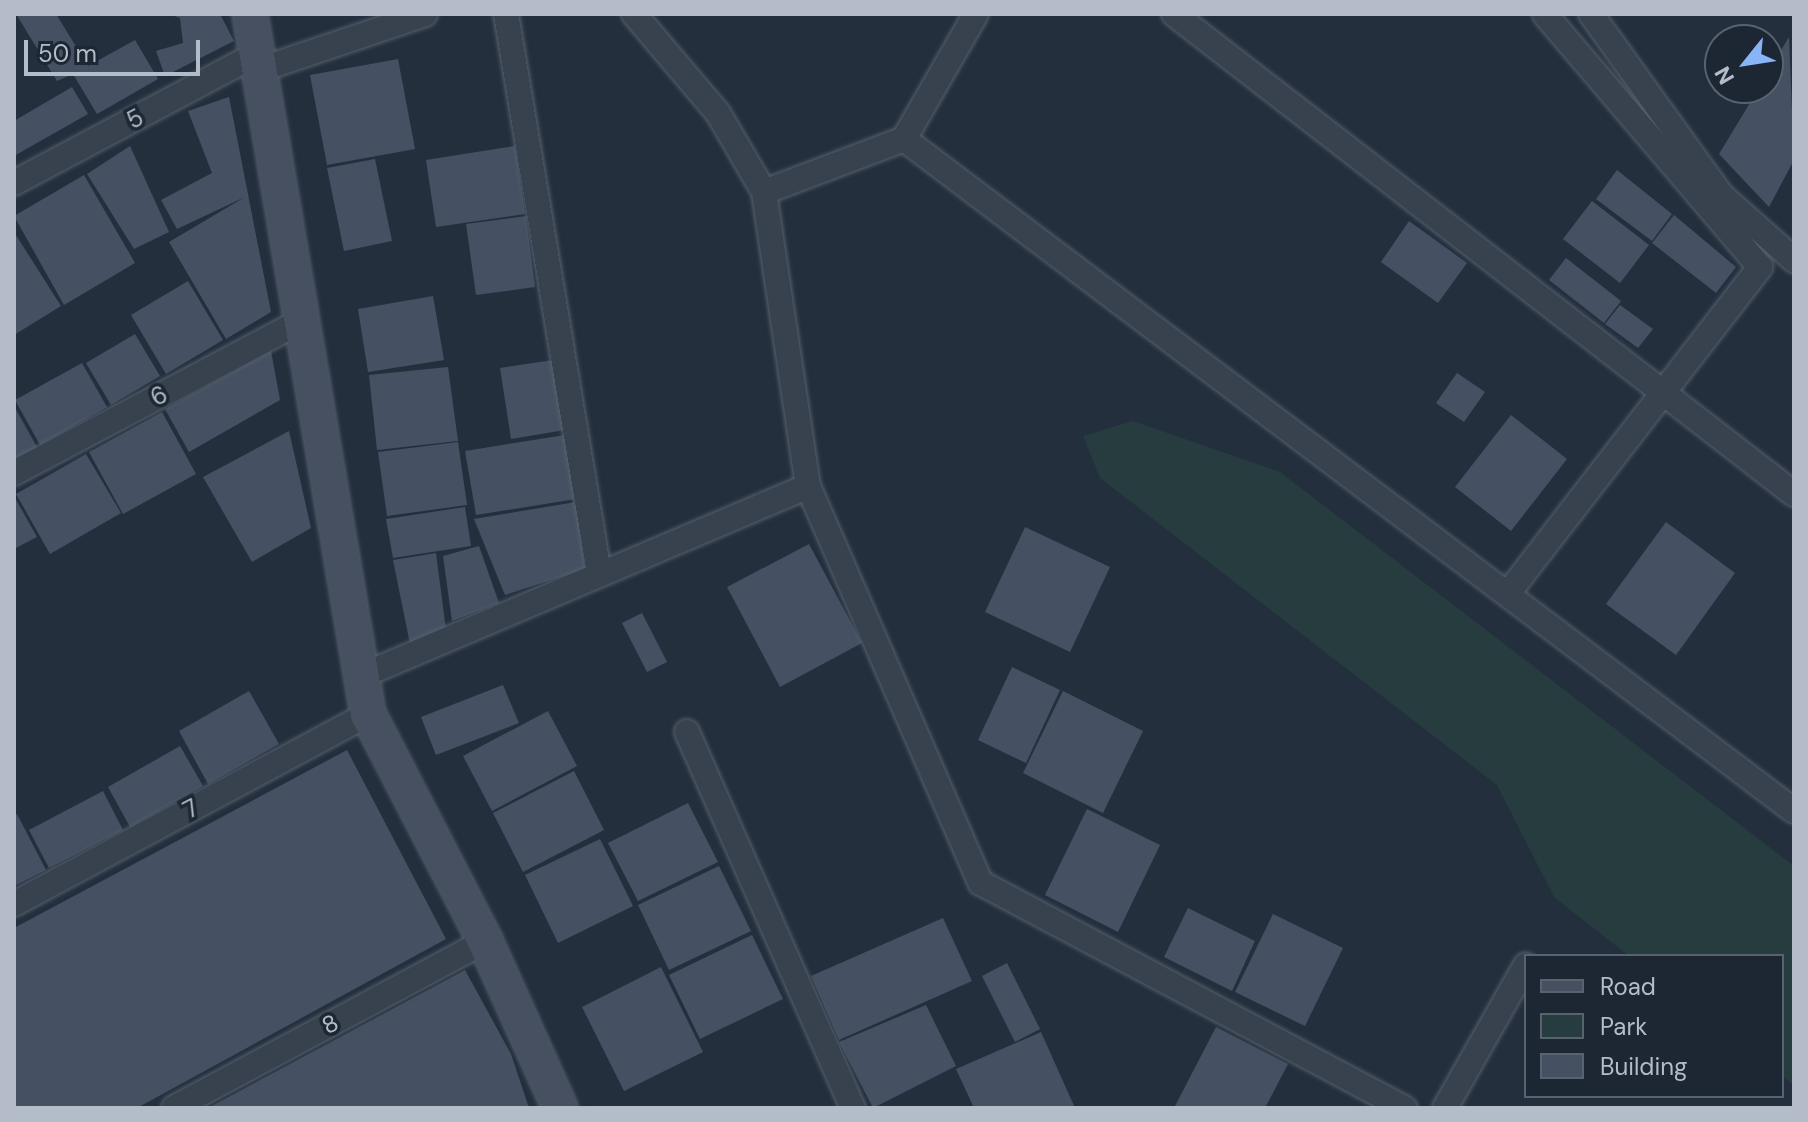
<!DOCTYPE html>
<html>
<head>
<meta charset="utf-8">
<style>
	body { margin:0 }
	#map { position:relative; width:1808px; height:1122px; overflow:hidden; background:#242f3e; font-family:"DM Sans",sans-serif }
	div>[style] { position:absolute }
	.green>* { inset:0; background:#263c3f }
	.building>* { inset:0; background:#455162 }
	.roads { filter:drop-shadow(0 0 2px #565f6c) drop-shadow(0 0 2px #565f6c) }
	.street>* { height:24px; margin:-12px; padding:0 12px; transform-origin:12px; border-radius:12px; background:#38414e }
	.secondary>* { height:34px; margin:-17px; padding:0 17px; transform-origin:17px; border-radius:17px; background:#465061 }
	span { translate:-50% -50%; white-space:nowrap; text-align:center; line-height:1.15; -webkit-text-stroke:7px #1d2633; paint-order:stroke }
	.street-label { font-size:24px; color:#b4bcc9 }
	.frame { position:absolute; inset:0; border:16px solid #b4bcc9; pointer-events:none }
	.legend { position:absolute; left:1524px; top:954px; width:260px; height:144px; box-sizing:border-box; background:#1d2633; border:2px solid #59626f; margin:0; padding:10px 14px; list-style:none; font-size:24px; color:#b4bcc9 }
	.legend li { display:flex; align-items:center; gap:16px; height:40px }
	.legend b { width:40px; border:2px solid #59626f }
	.north { position:absolute; left:1704px; top:24px; width:80px; height:80px; box-sizing:border-box; background:#1d2633; border:2px solid #59626f; border-radius:50%; rotate:240deg; font-size:22px; font-weight:700; line-height:32px; text-align:center; color:#b4bcc9 }
	.north::after { content:''; display:block; margin:auto; width:28px; height:36px; background:#8ab4f8; clip-path:polygon(50% 0,100% 100%,50% 72%,0 100%) }
	.scale { position:absolute; left:24px; top:40px; width:176px; height:36px; box-sizing:border-box; border:4px solid #b4bcc9; border-top:0; padding-left:10px; font-size:24px; line-height:28px; white-space:nowrap; color:#b4bcc9; -webkit-text-stroke:6px #1d2633; paint-order:stroke }
</style>
</head>
<body>
<div id="map">
	<div class="green">
		<div style="clip-path:polygon(1133px 421px,1280px 472px,1794px 866px,1794px 1085px,1782px 1076px,1782px 956px,1629px 956px,1554px 897px,1497px 785px,1100px 478px,1083px 436px)"></div>
	</div>
	<div class="building">
		<div style="clip-path:polygon(16px 14px,56px 14px,88px 66px,135px 40px,158px 79px,97px 114px,73px 74px,57px 81px)"></div>
		<div style="clip-path:polygon(169px 14px,220px 14px,234px 41px,165px 76px,156px 51px,183px 43px,180px 18px)"></div>
		<div style="clip-path:polygon(1789px 37px,1794px 160px,1769px 207px,1719px 154px,1759px 88px,1768px 88px,1768px 72px)"></div>
		<div style="clip-path:polygon(398px 59px,415px 149px,327px 165px,310px 75px)"></div>
		<div style="clip-path:polygon(72px 87px,88px 114px,14px 156px,14px 121px)"></div>
		<div style="clip-path:polygon(229px 97px,271px 312px,226px 339px,169px 242px,245px 197px,177px 229px,161px 200px,212px 173px,188px 111px)"></div>
		<div style="clip-path:polygon(130px 146px,169px 232px,134px 249px,87px 174px)"></div>
		<div style="clip-path:polygon(515px 146px,525px 214px,436px 227px,426px 160px)"></div>
		<div style="clip-path:polygon(375px 159px,392px 241px,344px 251px,327px 168px)"></div>
		<div style="clip-path:polygon(1617px 170px,1672px 214px,1652px 241px,1596px 199px)"></div>
		<div style="clip-path:polygon(84px 175px,135px 263px,64px 305px,14px 216px)"></div>
		<div style="clip-path:polygon(1592px 201px,1649px 245px,1620px 283px,1563px 239px)"></div>
		<div style="clip-path:polygon(1674px 215px,1736px 267px,1716px 293px,1652px 243px)"></div>
		<div style="clip-path:polygon(526px 216px,535px 287px,476px 295px,466px 224px)"></div>
		<div style="clip-path:polygon(1409px 221px,1467px 263px,1438px 303px,1381px 262px)"></div>
		<div style="clip-path:polygon(14px 232px,61px 306px,14px 335px)"></div>
		<div style="clip-path:polygon(1566px 258px,1621px 301px,1604px 323px,1549px 280px)"></div>
		<div style="clip-path:polygon(188px 281px,223px 340px,166px 374px,131px 315px)"></div>
		<div style="clip-path:polygon(433px 296px,444px 360px,368px 372px,358px 309px)"></div>
		<div style="clip-path:polygon(1620px 305px,1653px 329px,1638px 348px,1605px 324px)"></div>
		<div style="clip-path:polygon(135px 334px,160px 376px,111px 405px,86px 363px)"></div>
		<div style="clip-path:polygon(271px 351px,280px 400px,189px 452px,165px 409px)"></div>
		<div style="clip-path:polygon(553px 360px,565px 430px,511px 439px,500px 368px)"></div>
		<div style="clip-path:polygon(82px 363px,107px 407px,40px 445px,15px 400px)"></div>
		<div style="clip-path:polygon(448px 367px,458px 441px,377px 450px,369px 375px)"></div>
		<div style="clip-path:polygon(1457px 373px,1485px 392px,1464px 422px,1436px 403px)"></div>
		<div style="clip-path:polygon(14px 406px,37px 447px,14px 459px)"></div>
		<div style="clip-path:polygon(162px 412px,196px 474px,123px 514px,89px 452px)"></div>
		<div style="clip-path:polygon(1511px 415px,1567px 459px,1511px 531px,1455px 487px)"></div>
		<div style="clip-path:polygon(289px 431px,311px 528px,252px 562px,203px 477px)"></div>
		<div style="clip-path:polygon(565px 435px,576px 499px,476px 515px,465px 451px)"></div>
		<div style="clip-path:polygon(458px 442px,467px 505px,387px 516px,378px 452px)"></div>
		<div style="clip-path:polygon(86px 454px,121px 513px,50px 554px,16px 494px)"></div>
		<div style="clip-path:polygon(14px 496px,37px 537px,14px 549px)"></div>
		<div style="clip-path:polygon(576px 502px,585px 569px,505px 595px,474px 519px)"></div>
		<div style="clip-path:polygon(465px 507px,471px 546px,393px 558px,386px 519px)"></div>
		<div style="clip-path:polygon(1666px 522px,1735px 573px,1676px 655px,1606px 604px)"></div>
		<div style="clip-path:polygon(1025px 527px,1110px 567px,1070px 652px,985px 612px)"></div>
		<div style="clip-path:polygon(809px 544px,862px 643px,780px 687px,727px 587px)"></div>
		<div style="clip-path:polygon(479px 546px,499px 603px,452px 621px,443px 556px)"></div>
		<div style="clip-path:polygon(436px 553px,446px 630px,410px 644px,393px 560px)"></div>
		<div style="clip-path:polygon(642px 613px,667px 662px,647px 672px,622px 623px)"></div>
		<div style="clip-path:polygon(1012px 667px,1060px 690px,1026px 763px,978px 740px)"></div>
		<div style="clip-path:polygon(503px 685px,519px 723px,436px 755px,421px 717px)"></div>
		<div style="clip-path:polygon(249px 691px,279px 744px,208px 784px,179px 731px)"></div>
		<div style="clip-path:polygon(1063px 691px,1143px 731px,1103px 813px,1023px 773px)"></div>
		<div style="clip-path:polygon(548px 711px,577px 766px,492px 811px,463px 756px)"></div>
		<div style="clip-path:polygon(180px 746px,203px 786px,130px 827px,108px 787px)"></div>
		<div style="clip-path:polygon(347px 750px,446px 939px,137px 1108px,14px 1108px,14px 928px)"></div>
		<div style="clip-path:polygon(574px 771px,604px 830px,523px 872px,493px 813px)"></div>
		<div style="clip-path:polygon(103px 791px,123px 830px,49px 868px,29px 830px)"></div>
		<div style="clip-path:polygon(688px 803px,718px 862px,638px 901px,608px 843px)"></div>
		<div style="clip-path:polygon(1087px 809px,1160px 845px,1118px 932px,1045px 895px)"></div>
		<div style="clip-path:polygon(17px 814px,46px 870px,14px 886px,14px 816px)"></div>
		<div style="clip-path:polygon(600px 839px,633px 906px,558px 943px,525px 875px)"></div>
		<div style="clip-path:polygon(719px 866px,751px 931px,669px 970px,638px 905px)"></div>
		<div style="clip-path:polygon(1188px 908px,1255px 941px,1232px 991px,1164px 957px)"></div>
		<div style="clip-path:polygon(1273px 914px,1343px 948px,1305px 1026px,1235px 992px)"></div>
		<div style="clip-path:polygon(943px 918px,972px 981px,839px 1040px,811px 976px)"></div>
		<div style="clip-path:polygon(752px 935px,783px 999px,700px 1039px,669px 975px)"></div>
		<div style="clip-path:polygon(1007px 963px,1040px 1029px,1015px 1042px,982px 976px)"></div>
		<div style="clip-path:polygon(661px 967px,703px 1052px,624px 1091px,582px 1007px)"></div>
		<div style="clip-path:polygon(465px 970px,511px 1054px,529px 1108px,208px 1108px)"></div>
		<div style="clip-path:polygon(926px 1005px,956px 1066px,873px 1108px,839px 1042px)"></div>
		<div style="clip-path:polygon(1216px 1027px,1288px 1064px,1265px 1108px,1174px 1108px)"></div>
		<div style="clip-path:polygon(1041px 1032px,1075px 1108px,974px 1108px,956px 1069px)"></div>
	</div>
	<div class="roads">
		<div class="street">
			<div style="left:506px;top:14px;width:567px;rotate:80.55deg"></div>
			<div style="left:634px;top:14px;width:130px;rotate:49.7deg"></div>
			<div style="left:718px;top:113px;width:91px;rotate:59.8deg"></div>
			<div style="left:764px;top:192px;width:150px;rotate:-20.7deg"></div>
			<div style="left:904px;top:139px;width:1115px;rotate:37.05deg"></div>
			<div style="left:1174px;top:14px;width:784px;rotate:37.75deg"></div>
			<div style="left:1591px;top:14px;width:223px;rotate:54.3deg"></div>
			<div style="left:1721px;top:195px;width:98px;rotate:41.7deg"></div>
			<div style="left:259px;top:70px;width:175px;rotate:-18.6deg"></div>
			<div style="left:904px;top:139px;width:144px;rotate:-60.1deg"></div>
			<div style="left:14px;top:183px;width:275px;rotate:-28deg"></div>
			<div style="left:764px;top:192px;width:297px;rotate:81.5deg"></div>
			<div style="left:808px;top:486px;width:433px;rotate:66.5deg"></div>
			<div style="left:981px;top:883px;width:480px;rotate:28deg"></div>
			<div style="left:14px;top:473px;width:327px;rotate:-27.9deg"></div>
			<div style="left:1509px;top:592px;width:411px;rotate:-52.3deg"></div>
			<div style="left:1760px;top:267px;width:332px;rotate:-130.4deg"></div>
			<div style="left:361px;top:676px;width:486px;rotate:-23deg"></div>
			<div style="left:687px;top:732px;width:411px;rotate:66.2deg"></div>
			<div style="left:14px;top:904px;width:402px;rotate:-28.2deg"></div>
			<div style="left:174px;top:1108px;width:353px;rotate:-28.2deg"></div>
			<div style="left:1445px;top:1108px;width:164px;rotate:-60.5deg"></div>
		</div>
		<div class="secondary">
			<div style="left:250px;top:14px;width:710px;rotate:80.43deg"></div>
			<div style="left:368px;top:714px;width:255px;rotate:62.7deg"></div>
			<div style="left:485px;top:941px;width:183px;rotate:65.8deg"></div>
		</div>
	</div>
	<div class="street-label">
		<span style="left:135px;top:119px;rotate:-28deg">5</span>
		<span style="left:159px;top:396px;rotate:-28deg">6</span>
		<span style="left:191px;top:809px;rotate:-28deg">7</span>
		<span style="left:330px;top:1024px;rotate:-28deg">8</span>
	</div>
	<div class="frame"></div>
	<ul class="legend">
	<li><b style="height:10px;background:#465061"></b>Road</li>
	<li><b style="height:22px;background:#263c3f"></b>Park</li>
	<li><b style="height:22px;background:#455162"></b>Building</li>
	</ul>
	<div class="north">N</div>
	<div class="scale">50 m</div>
</div>
</body>
</html>
